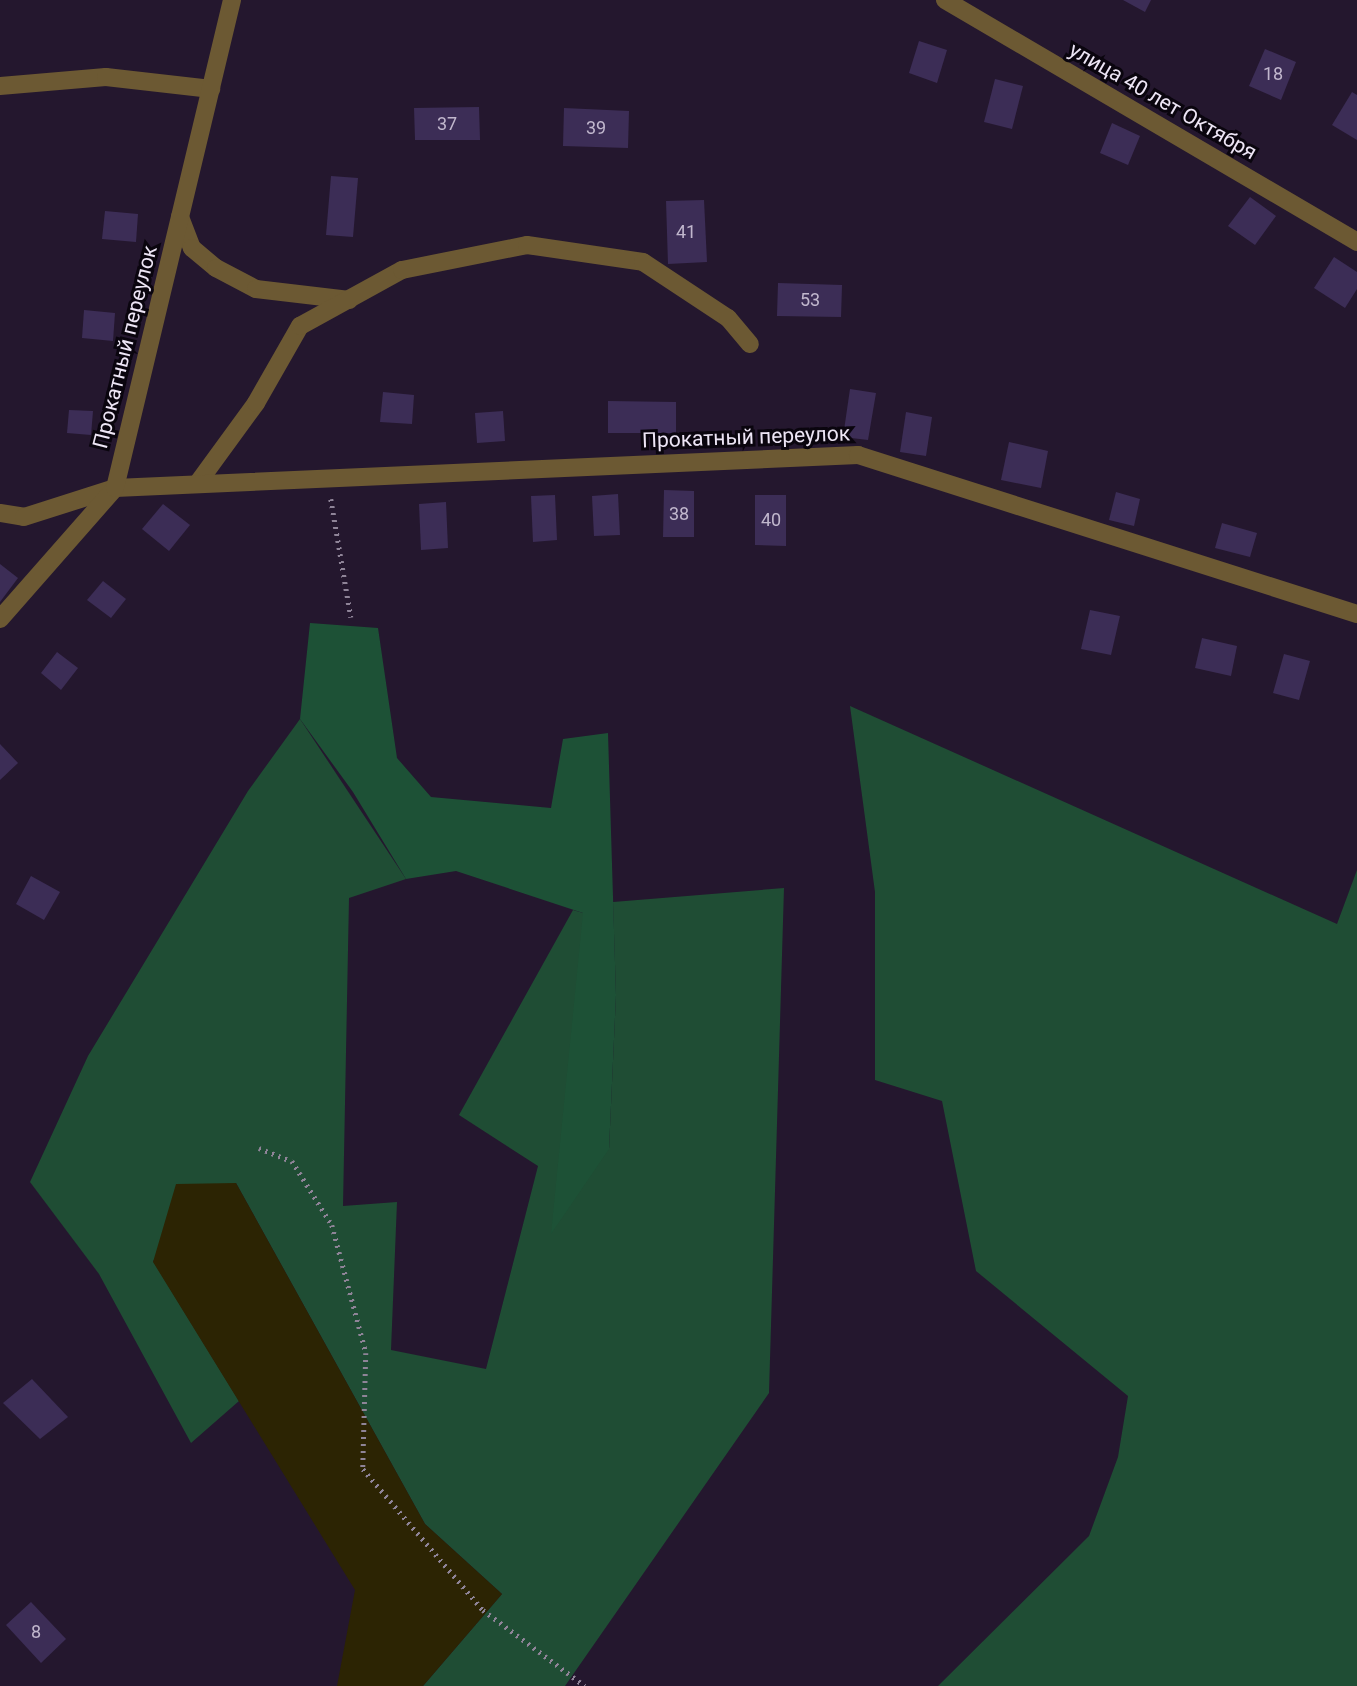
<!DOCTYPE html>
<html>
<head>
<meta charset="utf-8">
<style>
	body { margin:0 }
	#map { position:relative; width:1357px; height:1686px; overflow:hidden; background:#24172e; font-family:Roboto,sans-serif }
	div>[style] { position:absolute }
	.green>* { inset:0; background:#1f4d34 }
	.forest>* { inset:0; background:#1d5136 }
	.sand>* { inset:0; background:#2c2403 }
	.building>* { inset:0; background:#3c2d56 }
	.path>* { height:4.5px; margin-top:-2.25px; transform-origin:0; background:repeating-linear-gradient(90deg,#8f8498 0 2px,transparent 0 7px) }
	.minor>* { height:18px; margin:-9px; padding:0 9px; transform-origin:9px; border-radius:9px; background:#6c5933 }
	span { translate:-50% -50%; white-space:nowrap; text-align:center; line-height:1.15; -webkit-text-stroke:6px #0a050e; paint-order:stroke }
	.number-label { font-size:18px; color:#c1b7cd }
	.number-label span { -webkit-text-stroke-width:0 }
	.street-label { font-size:21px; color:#ede5f5 }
</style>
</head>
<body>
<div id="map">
	<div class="green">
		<div style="clip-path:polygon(850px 706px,1337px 924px,1357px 870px,1357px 1686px,938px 1686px,1089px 1536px,1118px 1457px,1128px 1396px,976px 1271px,942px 1101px,875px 1080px,875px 892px)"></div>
		<div style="clip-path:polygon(300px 719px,406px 879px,349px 898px,343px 1206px,397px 1202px,391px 1350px,486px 1369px,538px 1166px,459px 1115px,573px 910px,583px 913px,609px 1149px,616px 995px,613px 902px,784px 888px,769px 1393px,565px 1686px,423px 1686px,502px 1594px,425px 1524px,236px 1183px,153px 1261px,239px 1401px,191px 1443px,99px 1274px,30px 1182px,88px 1056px,248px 791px)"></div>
	</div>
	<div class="forest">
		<div style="clip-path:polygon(310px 623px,378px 628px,397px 758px,431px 797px,551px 808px,563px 739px,608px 733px,616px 995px,609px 1149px,551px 1234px,583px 913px,456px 871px,406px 879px,353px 792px,300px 719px)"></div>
	</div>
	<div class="sand">
		<div style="clip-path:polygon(236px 1183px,425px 1524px,502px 1594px,423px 1686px,337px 1686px,355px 1590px,153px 1262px,176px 1184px)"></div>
	</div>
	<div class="building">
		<div style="clip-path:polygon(1123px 0,1151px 0,1145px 12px)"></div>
		<div style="clip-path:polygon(919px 41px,947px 50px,937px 83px,909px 73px)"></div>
		<div style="clip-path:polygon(1265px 49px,1296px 62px,1281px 100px,1249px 86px)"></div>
		<div style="clip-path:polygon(995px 79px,1023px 86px,1012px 129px,984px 122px)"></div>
		<div style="clip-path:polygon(1352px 92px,1357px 95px,1357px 140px,1332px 125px)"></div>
		<div style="clip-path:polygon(479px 107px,480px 140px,415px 140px,414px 108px)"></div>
		<div style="clip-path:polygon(564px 108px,629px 111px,628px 148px,563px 146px)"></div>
		<div style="clip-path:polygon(1112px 123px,1140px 136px,1128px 165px,1100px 153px)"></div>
		<div style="clip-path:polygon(331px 176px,358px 178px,353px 237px,326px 235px)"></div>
		<div style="clip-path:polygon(1250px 197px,1276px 216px,1255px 245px,1228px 226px)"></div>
		<div style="clip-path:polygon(704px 200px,707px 262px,668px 264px,666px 201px)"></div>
		<div style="clip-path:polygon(105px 211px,138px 214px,136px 242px,102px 239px)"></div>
		<div style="clip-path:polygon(1334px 257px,1357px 272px,1357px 289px,1345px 308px,1314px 288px)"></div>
		<div style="clip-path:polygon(778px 283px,842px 285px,841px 317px,777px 316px)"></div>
		<div style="clip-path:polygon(84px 310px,115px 313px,113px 341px,82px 338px)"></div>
		<div style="clip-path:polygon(850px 389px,876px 393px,868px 440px,843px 437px)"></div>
		<div style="clip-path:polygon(383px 392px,414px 395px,412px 424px,380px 422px)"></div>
		<div style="clip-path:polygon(608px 401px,676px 402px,676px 433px,608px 433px)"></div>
		<div style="clip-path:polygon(69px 410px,93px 411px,91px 435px,67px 433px)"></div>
		<div style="clip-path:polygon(503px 411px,505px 441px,477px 443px,475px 413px)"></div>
		<div style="clip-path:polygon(906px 412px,932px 417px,926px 456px,900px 452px)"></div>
		<div style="clip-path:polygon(1009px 442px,1048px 451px,1041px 488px,1001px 480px)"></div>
		<div style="clip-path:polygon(664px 490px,694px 491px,694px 537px,663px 537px)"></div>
		<div style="clip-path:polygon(1116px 492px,1140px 499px,1134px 526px,1109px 520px)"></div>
		<div style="clip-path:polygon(618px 494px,620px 535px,594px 536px,592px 496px)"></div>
		<div style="clip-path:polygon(555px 495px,557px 540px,533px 542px,531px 496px)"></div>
		<div style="clip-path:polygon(755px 495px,786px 495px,786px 546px,755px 545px)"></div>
		<div style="clip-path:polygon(446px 502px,448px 548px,421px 550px,419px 504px)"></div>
		<div style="clip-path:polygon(163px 504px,190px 525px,169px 551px,142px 529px)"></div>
		<div style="clip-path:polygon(1222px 523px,1257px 533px,1250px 557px,1215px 548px)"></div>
		<div style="clip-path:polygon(0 564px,18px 578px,0 602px)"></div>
		<div style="clip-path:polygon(103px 581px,126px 599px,111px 618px,87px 600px)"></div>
		<div style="clip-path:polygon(1090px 610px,1120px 616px,1111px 655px,1081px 649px)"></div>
		<div style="clip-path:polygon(1202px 638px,1237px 646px,1231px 676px,1195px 668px)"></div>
		<div style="clip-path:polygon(57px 652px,78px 668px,61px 690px,41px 673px)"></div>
		<div style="clip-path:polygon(1284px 654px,1310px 661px,1299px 700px,1273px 693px)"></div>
		<div style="clip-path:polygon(0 744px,18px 763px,0 780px)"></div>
		<div style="clip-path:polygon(31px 876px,60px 892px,44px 920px,16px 904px)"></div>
		<div style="clip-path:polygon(32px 1379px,68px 1417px,40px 1439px,3px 1403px)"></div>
		<div style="clip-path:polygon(31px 1602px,66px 1639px,41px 1663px,6px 1625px)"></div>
	</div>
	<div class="path">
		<div style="left:331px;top:499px;width:120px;rotate:80.4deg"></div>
		<div style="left:259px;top:1148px;width:35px;rotate:22deg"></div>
		<div style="left:292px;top:1161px;width:75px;rotate:58deg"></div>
		<div style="left:332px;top:1225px;width:132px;rotate:75.1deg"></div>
		<div style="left:366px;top:1353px;width:116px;rotate:91.5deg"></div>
		<div style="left:363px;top:1469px;width:185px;rotate:49.6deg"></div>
		<div style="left:483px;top:1610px;width:127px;rotate:36.7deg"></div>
	</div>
	<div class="minor">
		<div style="left:945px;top:0;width:478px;rotate:30.4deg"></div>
		<div style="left:0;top:86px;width:106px;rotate:-4.9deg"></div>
		<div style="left:106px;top:77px;width:106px;rotate:6.5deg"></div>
		<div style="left:180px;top:217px;width:33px;rotate:69deg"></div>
		<div style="left:192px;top:248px;width:31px;rotate:40deg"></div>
		<div style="left:216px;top:268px;width:45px;rotate:27.7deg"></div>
		<div style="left:256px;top:289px;width:94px;rotate:6.7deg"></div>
		<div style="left:197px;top:484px;width:100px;rotate:-53.9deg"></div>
		<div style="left:256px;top:403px;width:89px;rotate:-60.3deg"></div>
		<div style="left:300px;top:326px;width:116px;rotate:-28.8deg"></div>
		<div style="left:402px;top:270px;width:127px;rotate:-11.3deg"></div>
		<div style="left:527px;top:245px;width:117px;rotate:8.3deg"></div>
		<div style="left:643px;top:262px;width:102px;rotate:33.4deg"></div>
		<div style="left:728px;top:318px;width:34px;rotate:50deg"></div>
		<div style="left:0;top:513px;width:24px;rotate:9deg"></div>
		<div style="left:24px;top:517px;width:96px;rotate:-17.7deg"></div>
		<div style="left:115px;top:488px;width:744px;rotate:-2.54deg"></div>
		<div style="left:858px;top:455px;width:524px;rotate:17.67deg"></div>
		<div style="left:0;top:619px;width:174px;rotate:-48.7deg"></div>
		<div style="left:115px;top:488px;width:502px;rotate:-76.52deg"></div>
	</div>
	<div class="number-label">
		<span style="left:1273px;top:74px">18</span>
		<span style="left:447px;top:124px">37</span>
		<span style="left:596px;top:128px">39</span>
		<span style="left:686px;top:232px">41</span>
		<span style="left:810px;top:300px">53</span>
		<span style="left:679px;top:514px">38</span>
		<span style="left:771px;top:520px">40</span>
		<span style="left:36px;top:1632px">8</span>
	</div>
	<div class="street-label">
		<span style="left:1163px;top:101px;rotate:30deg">улица 40 лет Октября</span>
		<span style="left:125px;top:347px;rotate:-76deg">Прокатный переулок</span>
		<span style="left:746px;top:437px;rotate:-2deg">Прокатный переулок</span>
	</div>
</div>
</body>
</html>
